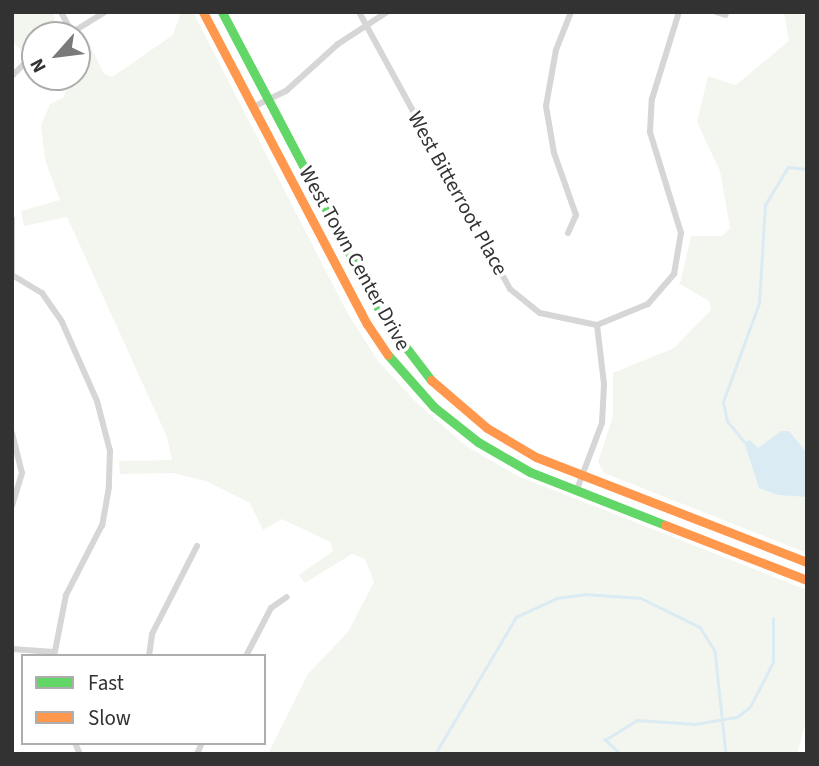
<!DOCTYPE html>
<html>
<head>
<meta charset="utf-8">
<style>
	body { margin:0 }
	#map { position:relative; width:819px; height:766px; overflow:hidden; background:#fff; font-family:"Source Sans 3",sans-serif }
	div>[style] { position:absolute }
	.green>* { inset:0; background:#f3f6ee }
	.water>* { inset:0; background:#dbebf4 }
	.stream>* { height:2.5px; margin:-1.25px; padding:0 1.25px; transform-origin:1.25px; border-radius:1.25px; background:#dbebf4 }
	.street>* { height:6px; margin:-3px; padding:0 3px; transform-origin:3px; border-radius:3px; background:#d6d6d6 }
	.fast>* { height:9px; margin:-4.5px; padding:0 4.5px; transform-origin:4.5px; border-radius:4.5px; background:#63d668 }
	.slow>* { height:9px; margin:-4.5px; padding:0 4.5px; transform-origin:4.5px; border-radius:4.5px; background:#ff974d }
	span { translate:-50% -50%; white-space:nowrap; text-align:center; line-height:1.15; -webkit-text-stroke:7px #fff; paint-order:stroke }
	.street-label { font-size:21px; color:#323232 }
	.frame { position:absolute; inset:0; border:14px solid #323232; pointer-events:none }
	.legend { position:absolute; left:21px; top:654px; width:245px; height:91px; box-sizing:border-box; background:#fff; border:2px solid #adadad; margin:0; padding:9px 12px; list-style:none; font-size:21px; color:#323232 }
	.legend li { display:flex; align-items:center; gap:14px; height:35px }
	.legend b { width:35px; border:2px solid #adadad }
	.north { position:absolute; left:21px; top:21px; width:70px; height:70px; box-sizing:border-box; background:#fff; border:2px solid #adadad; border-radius:50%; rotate:242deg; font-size:19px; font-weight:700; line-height:28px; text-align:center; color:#323232 }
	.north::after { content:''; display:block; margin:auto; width:24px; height:32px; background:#7a7a7a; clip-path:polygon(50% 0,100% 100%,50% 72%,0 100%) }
</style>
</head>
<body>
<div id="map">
	<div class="green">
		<div style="clip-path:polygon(12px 12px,52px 12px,55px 17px,49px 31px,35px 35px,35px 41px,21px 50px,12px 41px)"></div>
		<div style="clip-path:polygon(181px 12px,193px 12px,348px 314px,378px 361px,417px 403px,466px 446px,518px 476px,807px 590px,807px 718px,797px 754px,268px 754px,308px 674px,348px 632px,374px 582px,365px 559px,352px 554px,305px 583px,299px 575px,333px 551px,330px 542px,282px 519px,263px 530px,250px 503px,206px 481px,173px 473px,120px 474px,119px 461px,172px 460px,167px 437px,67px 217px,24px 226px,21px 211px,60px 200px,45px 160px,41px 125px,50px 104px,63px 98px,67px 88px,60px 77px,77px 77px,77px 50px,88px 41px,104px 74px,112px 77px,173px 35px)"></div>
		<div style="clip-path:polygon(784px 12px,807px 12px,807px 553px,604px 473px,598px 462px,613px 416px,613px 373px,674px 348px,711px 310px,709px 301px,680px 284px,691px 236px,722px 236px,730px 228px,720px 171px,697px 122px,708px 76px,736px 85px,789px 41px)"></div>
	</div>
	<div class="water">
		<div style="clip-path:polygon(781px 431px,789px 431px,807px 453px,807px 497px,778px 495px,759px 488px,744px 442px,750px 440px,758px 448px)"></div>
	</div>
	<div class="stream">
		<div style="left:744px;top:442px;width:27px;rotate:-129deg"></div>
		<div style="left:727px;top:421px;width:19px;rotate:-102deg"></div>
		<div style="left:723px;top:402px;width:105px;rotate:-70deg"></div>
		<div style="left:759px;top:303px;width:98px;rotate:-86.5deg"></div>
		<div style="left:765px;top:205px;width:44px;rotate:-58.8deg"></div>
		<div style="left:788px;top:167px;width:19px;rotate:6deg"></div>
		<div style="left:435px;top:754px;width:159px;rotate:-59.4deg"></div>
		<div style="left:516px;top:617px;width:45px;rotate:-24.9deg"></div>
		<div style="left:557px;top:598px;width:27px;rotate:-8deg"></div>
		<div style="left:584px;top:594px;width:57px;rotate:4deg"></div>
		<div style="left:641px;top:598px;width:66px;rotate:26.2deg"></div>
		<div style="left:700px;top:627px;width:28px;rotate:58deg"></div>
		<div style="left:715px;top:651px;width:104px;rotate:83.9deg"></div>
		<div style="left:620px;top:754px;width:21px;rotate:-137deg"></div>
		<div style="left:605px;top:740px;width:38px;rotate:-32deg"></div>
		<div style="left:637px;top:720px;width:58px;rotate:3.9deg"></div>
		<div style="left:695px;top:724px;width:43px;rotate:-9.5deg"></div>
		<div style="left:737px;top:717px;width:16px;rotate:-38deg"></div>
		<div style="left:750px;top:707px;width:51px;rotate:-62.9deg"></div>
		<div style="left:773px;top:662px;width:43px;rotate:-90deg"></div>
	</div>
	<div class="street">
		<div style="left:61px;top:12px;width:24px;rotate:62deg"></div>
		<div style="left:359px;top:12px;width:315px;rotate:61.4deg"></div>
		<div style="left:510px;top:289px;width:38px;rotate:39deg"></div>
		<div style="left:540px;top:313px;width:58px;rotate:11.9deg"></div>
		<div style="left:597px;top:325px;width:55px;rotate:-22.4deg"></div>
		<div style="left:648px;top:304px;width:40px;rotate:-49deg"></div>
		<div style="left:674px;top:274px;width:42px;rotate:-80.3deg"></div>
		<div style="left:681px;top:233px;width:106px;rotate:-107.1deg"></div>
		<div style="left:650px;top:132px;width:33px;rotate:-87deg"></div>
		<div style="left:652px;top:99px;width:91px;rotate:-72.8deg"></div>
		<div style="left:716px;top:12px;width:10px;rotate:17deg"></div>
		<div style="left:68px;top:35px;width:44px;rotate:-31.9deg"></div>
		<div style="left:12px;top:76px;width:33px;rotate:-45deg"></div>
		<div style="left:253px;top:107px;width:37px;rotate:-26deg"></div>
		<div style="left:286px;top:91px;width:70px;rotate:-42.1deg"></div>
		<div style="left:338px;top:44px;width:59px;rotate:-33.1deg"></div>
		<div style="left:12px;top:219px;width:56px;rotate:90deg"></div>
		<div style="left:568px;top:233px;width:20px;rotate:-66deg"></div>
		<div style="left:576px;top:215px;width:66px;rotate:-109.5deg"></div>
		<div style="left:554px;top:153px;width:48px;rotate:-99.7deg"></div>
		<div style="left:546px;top:106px;width:57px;rotate:-79.9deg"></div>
		<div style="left:556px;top:50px;width:41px;rotate:-68.5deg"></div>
		<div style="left:12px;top:275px;width:35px;rotate:31deg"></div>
		<div style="left:42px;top:293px;width:35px;rotate:55deg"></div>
		<div style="left:62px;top:322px;width:86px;rotate:66.1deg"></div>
		<div style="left:97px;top:401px;width:52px;rotate:75.4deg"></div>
		<div style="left:110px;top:451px;width:36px;rotate:92deg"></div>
		<div style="left:109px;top:487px;width:39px;rotate:100deg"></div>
		<div style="left:102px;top:525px;width:79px;rotate:117.2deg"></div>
		<div style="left:66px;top:595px;width:62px;rotate:101.1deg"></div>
		<div style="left:12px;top:433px;width:41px;rotate:76deg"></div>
		<div style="left:22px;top:473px;width:34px;rotate:107deg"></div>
		<div style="left:576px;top:492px;width:74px;rotate:-69.4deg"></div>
		<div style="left:602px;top:423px;width:39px;rotate:-87deg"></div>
		<div style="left:604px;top:384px;width:59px;rotate:-96.8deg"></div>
		<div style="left:12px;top:649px;width:42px;rotate:4.1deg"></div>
		<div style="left:149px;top:656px;width:22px;rotate:-82deg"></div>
		<div style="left:152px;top:634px;width:99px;rotate:-62.9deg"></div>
		<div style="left:246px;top:656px;width:54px;rotate:-62.5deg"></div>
		<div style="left:271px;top:608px;width:19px;rotate:-35deg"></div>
		<div style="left:75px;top:743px;width:12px;rotate:66deg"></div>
		<div style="left:197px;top:754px;width:12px;rotate:-66deg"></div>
	</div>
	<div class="fast">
		<div style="left:222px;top:12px;width:344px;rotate:62.2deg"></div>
		<div style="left:382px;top:316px;width:81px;rotate:52.6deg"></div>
		<div style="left:388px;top:355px;width:69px;rotate:48.5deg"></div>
		<div style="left:434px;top:407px;width:56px;rotate:38.5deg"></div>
		<div style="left:478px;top:442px;width:60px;rotate:30deg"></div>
		<div style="left:530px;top:472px;width:145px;rotate:21.4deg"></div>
	</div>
	<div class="slow">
		<div style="left:203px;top:12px;width:352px;rotate:62.3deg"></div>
		<div style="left:367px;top:324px;width:37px;rotate:56deg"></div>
		<div style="left:431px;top:380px;width:74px;rotate:40.6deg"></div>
		<div style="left:487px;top:428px;width:57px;rotate:30.6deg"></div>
		<div style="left:536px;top:457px;width:291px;rotate:21.2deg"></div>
		<div style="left:665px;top:525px;width:152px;rotate:21.2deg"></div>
	</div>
	<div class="street-label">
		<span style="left:458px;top:193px;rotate:61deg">West Bitterroot Place</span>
		<span style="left:355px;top:258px;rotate:61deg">West Town Center Drive</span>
	</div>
	<div class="frame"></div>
	<ul class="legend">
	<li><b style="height:9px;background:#63d668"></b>Fast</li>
	<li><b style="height:9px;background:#ff974d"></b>Slow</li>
	</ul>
	<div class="north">N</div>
</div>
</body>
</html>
